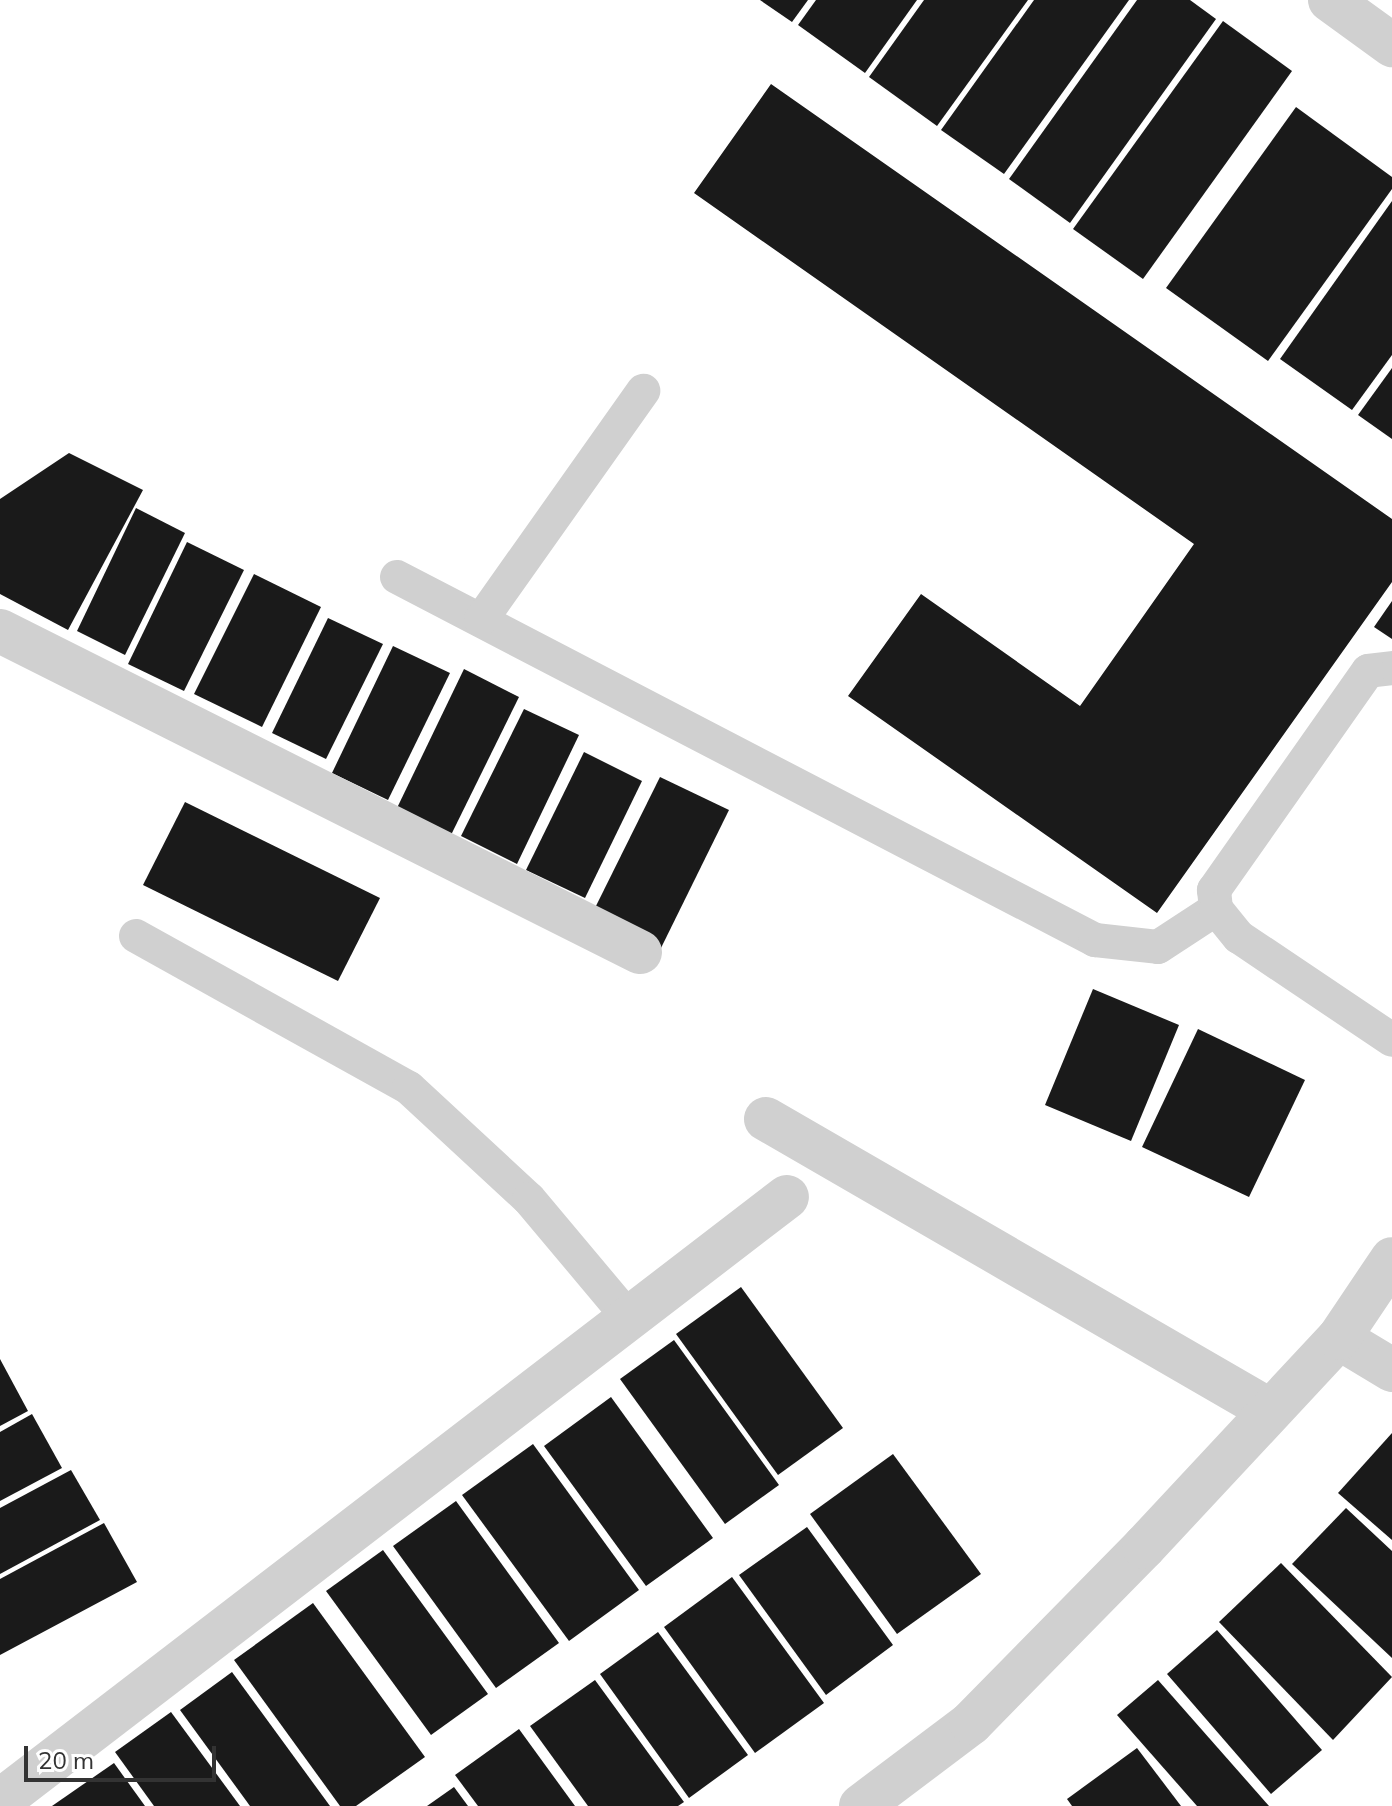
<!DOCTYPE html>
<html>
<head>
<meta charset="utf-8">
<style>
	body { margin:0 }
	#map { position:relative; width:1392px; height:1806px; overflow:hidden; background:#fff; font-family:Mulish,sans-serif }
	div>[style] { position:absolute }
	.building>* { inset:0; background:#1a1a1a }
	.service>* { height:34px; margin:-17px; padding:0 17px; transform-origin:17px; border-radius:17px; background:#d0d0d0 }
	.minor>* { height:44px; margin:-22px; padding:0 22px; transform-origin:22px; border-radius:22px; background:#d0d0d0 }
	span { translate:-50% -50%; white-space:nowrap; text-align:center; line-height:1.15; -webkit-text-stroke:8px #fff; paint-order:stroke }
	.scale { position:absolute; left:24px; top:1746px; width:192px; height:36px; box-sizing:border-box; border:4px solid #333; border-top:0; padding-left:10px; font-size:24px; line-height:28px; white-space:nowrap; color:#333; -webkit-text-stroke:6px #fff; paint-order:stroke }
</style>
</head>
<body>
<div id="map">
	<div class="building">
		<div style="clip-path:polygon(760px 0,808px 0,792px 22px)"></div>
		<div style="clip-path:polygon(816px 0,917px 0,865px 73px,798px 25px)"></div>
		<div style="clip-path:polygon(924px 0,1028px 0,937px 126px,869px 77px)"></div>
		<div style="clip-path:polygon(1034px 0,1129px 0,1004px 174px,941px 130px)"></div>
		<div style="clip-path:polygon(1137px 0,1190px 0,1216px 19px,1070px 223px,1009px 179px)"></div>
		<div style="clip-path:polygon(1223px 21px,1292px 71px,1143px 279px,1073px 229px)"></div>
		<div style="clip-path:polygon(771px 84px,1392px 519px,1392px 582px,1157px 913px,848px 696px,921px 594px,1080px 706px,1194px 544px,694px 193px)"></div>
		<div style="clip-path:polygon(1296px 107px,1392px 177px,1392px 189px,1268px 361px,1166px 288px)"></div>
		<div style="clip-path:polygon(1392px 201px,1392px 355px,1352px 410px,1280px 359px)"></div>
		<div style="clip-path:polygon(1392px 368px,1392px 439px,1358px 415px)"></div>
		<div style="clip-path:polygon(69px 453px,143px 490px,68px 630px,0 594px,0 499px)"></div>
		<div style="clip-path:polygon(136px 508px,185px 533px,125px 655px,77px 631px)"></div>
		<div style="clip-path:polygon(187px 542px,244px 570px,184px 691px,128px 664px)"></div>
		<div style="clip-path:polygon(254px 574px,321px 607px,262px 727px,194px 694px)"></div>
		<div style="clip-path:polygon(1392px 601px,1392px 639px,1374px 627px)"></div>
		<div style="clip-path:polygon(328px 618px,383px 644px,326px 759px,272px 733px)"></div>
		<div style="clip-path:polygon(393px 646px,450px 673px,388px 800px,332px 773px)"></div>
		<div style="clip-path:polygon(464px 669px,519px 697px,451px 835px,397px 808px)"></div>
		<div style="clip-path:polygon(524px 709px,579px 735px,517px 864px,461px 836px)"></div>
		<div style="clip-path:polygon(584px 752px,642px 781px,585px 898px,526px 870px)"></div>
		<div style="clip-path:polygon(660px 777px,729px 810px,660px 950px,591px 916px)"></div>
		<div style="clip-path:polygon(185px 802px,380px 898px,338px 981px,143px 885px)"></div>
		<div style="clip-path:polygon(1093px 989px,1179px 1025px,1131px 1141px,1045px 1105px)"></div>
		<div style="clip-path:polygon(1198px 1029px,1305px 1080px,1249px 1197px,1142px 1147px)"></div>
		<div style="clip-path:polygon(741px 1287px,843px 1428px,778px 1475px,676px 1334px)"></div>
		<div style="clip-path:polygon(674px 1340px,779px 1485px,725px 1524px,620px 1379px)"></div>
		<div style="clip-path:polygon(0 1359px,28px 1411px,0 1426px)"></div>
		<div style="clip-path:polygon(611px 1397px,713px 1538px,646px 1586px,544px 1446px)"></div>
		<div style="clip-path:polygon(32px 1414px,62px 1468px,0 1501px,0 1432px)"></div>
		<div style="clip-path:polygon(1392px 1433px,1392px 1540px,1338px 1493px)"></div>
		<div style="clip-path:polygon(533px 1444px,639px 1590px,569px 1641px,462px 1495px)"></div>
		<div style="clip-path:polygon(893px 1454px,981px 1574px,897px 1634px,810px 1514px)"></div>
		<div style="clip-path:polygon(71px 1470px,100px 1520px,0 1574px,0 1508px)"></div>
		<div style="clip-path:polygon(456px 1501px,559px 1643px,496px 1688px,393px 1546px)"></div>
		<div style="clip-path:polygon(1346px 1508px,1392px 1551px,1392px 1658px,1292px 1564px)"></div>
		<div style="clip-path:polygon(104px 1523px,137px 1582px,0 1655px,0 1579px)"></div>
		<div style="clip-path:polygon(807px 1527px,893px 1645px,826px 1695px,739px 1575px)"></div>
		<div style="clip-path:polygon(383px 1550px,488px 1694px,431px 1735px,326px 1591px)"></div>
		<div style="clip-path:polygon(1281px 1563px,1392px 1677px,1333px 1740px,1219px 1622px)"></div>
		<div style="clip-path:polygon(732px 1577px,824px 1703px,755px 1753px,664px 1627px)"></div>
		<div style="clip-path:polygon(313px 1603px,425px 1757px,356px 1806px,340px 1806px,234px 1660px)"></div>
		<div style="clip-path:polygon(1217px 1630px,1322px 1750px,1271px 1794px,1167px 1674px)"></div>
		<div style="clip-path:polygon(658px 1632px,748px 1755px,689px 1798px,600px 1674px)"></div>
		<div style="clip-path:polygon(232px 1672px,330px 1806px,250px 1806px,180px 1710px)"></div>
		<div style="clip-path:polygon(595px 1680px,684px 1802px,678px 1806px,588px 1806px,530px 1726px)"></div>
		<div style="clip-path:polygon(1158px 1680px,1269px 1806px,1197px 1806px,1117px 1715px)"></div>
		<div style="clip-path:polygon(171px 1712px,240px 1806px,154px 1806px,115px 1752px)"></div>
		<div style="clip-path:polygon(519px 1729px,575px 1806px,478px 1806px,455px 1775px)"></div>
		<div style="clip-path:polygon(1137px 1748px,1181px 1806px,1072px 1806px,1067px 1799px)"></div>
		<div style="clip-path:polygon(114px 1763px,145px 1806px,52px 1806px)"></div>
		<div style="clip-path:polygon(454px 1787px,468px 1806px,427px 1806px)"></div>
	</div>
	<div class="service">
		<div style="left:397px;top:577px;width:787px;rotate:27.48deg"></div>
		<div style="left:1095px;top:940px;width:63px;rotate:6.3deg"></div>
		<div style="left:1158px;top:947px;width:69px;rotate:-33.2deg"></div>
		<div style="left:481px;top:620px;width:281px;rotate:-54.7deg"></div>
		<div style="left:1392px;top:668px;width:24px;rotate:173deg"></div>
		<div style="left:1368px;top:671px;width:268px;rotate:125.1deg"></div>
		<div style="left:1214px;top:890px;width:19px;rotate:84deg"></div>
		<div style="left:1216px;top:909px;width:36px;rotate:51deg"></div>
		<div style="left:1239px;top:937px;width:184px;rotate:33.9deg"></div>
		<div style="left:136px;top:936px;width:312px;rotate:29.1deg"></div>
		<div style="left:409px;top:1088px;width:163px;rotate:42.8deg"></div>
		<div style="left:529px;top:1199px;width:155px;rotate:50deg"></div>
	</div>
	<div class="minor">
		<div style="left:1330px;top:0;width:77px;rotate:36deg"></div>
		<div style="left:0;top:631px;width:716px;rotate:26.64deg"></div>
		<div style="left:766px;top:1119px;width:583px;rotate:30.04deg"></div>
		<div style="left:1339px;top:1338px;width:62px;rotate:31.1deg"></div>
		<div style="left:0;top:1801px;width:992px;rotate:-37.51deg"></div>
		<div style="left:861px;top:1806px;width:138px;rotate:-37deg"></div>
		<div style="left:971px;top:1723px;width:247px;rotate:-45.5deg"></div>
		<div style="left:1144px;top:1547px;width:286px;rotate:-47deg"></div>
		<div style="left:1339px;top:1338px;width:95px;rotate:-56.1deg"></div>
	</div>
	<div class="scale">20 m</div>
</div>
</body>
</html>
